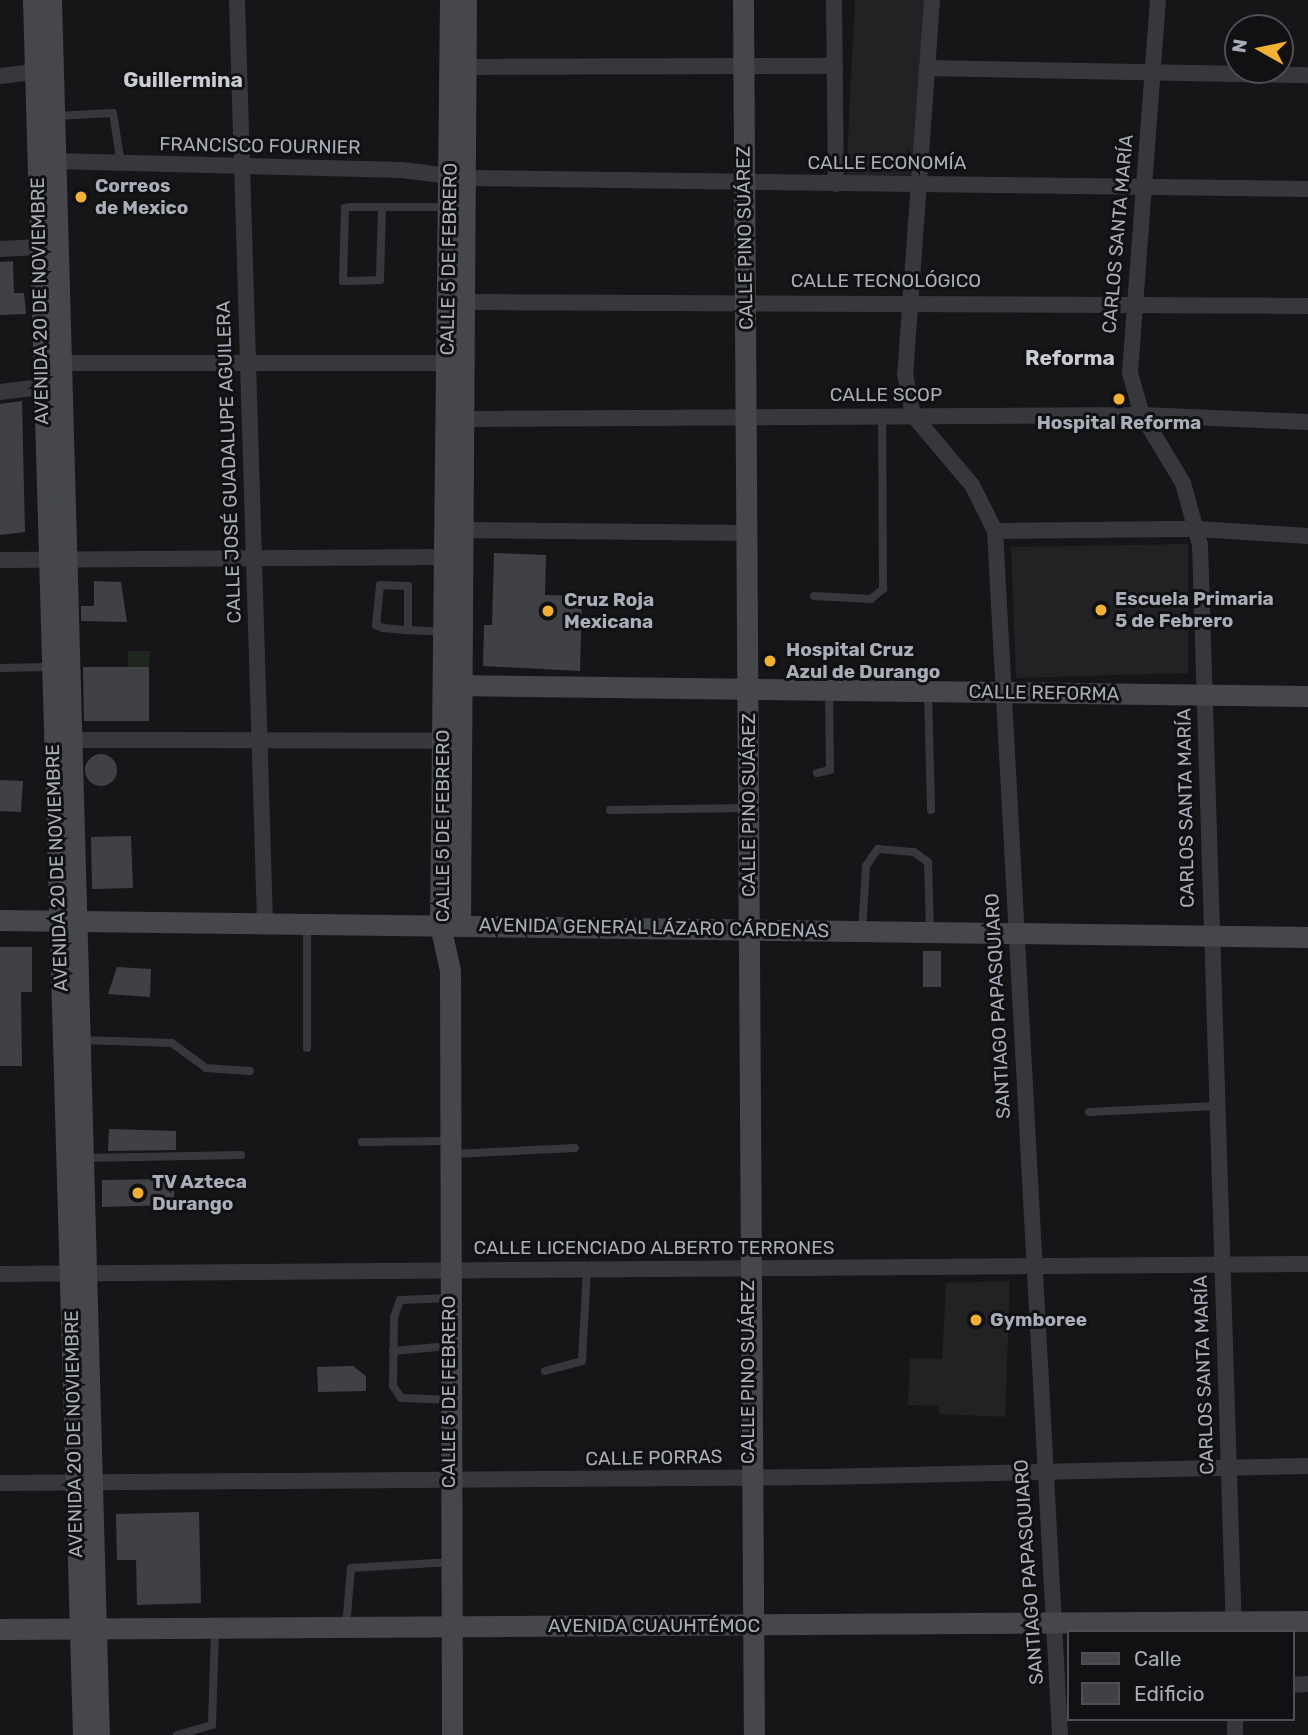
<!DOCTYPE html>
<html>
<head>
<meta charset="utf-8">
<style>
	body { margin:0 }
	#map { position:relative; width:1308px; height:1735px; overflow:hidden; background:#161618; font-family:Rubik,sans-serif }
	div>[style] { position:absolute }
	.built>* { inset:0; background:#222225 }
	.green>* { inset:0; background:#1e261f }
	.building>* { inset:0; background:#404145 }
	.round { border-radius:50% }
	.lane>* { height:8px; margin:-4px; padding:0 4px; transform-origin:4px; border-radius:4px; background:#37383d }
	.street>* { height:16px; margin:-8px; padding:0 8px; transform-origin:8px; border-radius:8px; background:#37383d }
	.secondary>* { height:21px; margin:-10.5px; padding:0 10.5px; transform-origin:10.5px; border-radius:10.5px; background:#45474d }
	.dots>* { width:19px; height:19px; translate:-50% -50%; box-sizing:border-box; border:4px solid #111113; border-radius:50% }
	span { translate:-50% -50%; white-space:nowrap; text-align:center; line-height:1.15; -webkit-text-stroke:6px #111113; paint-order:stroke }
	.street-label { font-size:19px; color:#a8adb8 }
	.poi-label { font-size:19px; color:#a8adb8; font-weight:700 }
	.left { translate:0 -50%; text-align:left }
	.neighbourhood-label { font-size:21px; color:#c9ccd4; font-weight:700 }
	.legend { position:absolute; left:1067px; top:1630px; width:228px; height:91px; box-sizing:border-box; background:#111113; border:2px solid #4d4f55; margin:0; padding:9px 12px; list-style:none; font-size:21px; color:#a8adb8 }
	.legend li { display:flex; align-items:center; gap:14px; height:35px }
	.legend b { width:35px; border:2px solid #4d4f55 }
	.north { position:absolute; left:1224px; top:14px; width:70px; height:70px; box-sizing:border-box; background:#111113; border:2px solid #4d4f55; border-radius:50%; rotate:279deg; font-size:19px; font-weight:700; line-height:28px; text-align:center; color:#a8adb8 }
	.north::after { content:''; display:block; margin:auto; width:24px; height:32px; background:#f2b134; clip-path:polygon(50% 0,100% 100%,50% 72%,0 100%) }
</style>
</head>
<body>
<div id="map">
	<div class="built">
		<div style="clip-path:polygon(855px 0,928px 0,912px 175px,846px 177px)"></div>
		<div style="clip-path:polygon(1188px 544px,1188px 673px,1016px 678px,1011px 547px)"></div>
		<div style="clip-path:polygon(1010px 1281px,1005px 1417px,939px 1414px,938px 1406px,908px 1405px,910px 1358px,942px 1359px,946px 1283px)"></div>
	</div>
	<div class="green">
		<div style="clip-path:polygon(128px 651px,150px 651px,149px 667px,128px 668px)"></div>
	</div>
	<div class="building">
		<div style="clip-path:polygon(13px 261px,14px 293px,24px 293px,26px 314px,0 315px,0 262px)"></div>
		<div style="clip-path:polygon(22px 401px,25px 532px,0 535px,0 404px)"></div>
		<div style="clip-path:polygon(494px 553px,546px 555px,545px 595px,582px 596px,580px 671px,483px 666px,484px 625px,492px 625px)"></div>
		<div style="clip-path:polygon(94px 581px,121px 582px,127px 622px,81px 621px,81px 606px,94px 606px)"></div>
		<div style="clip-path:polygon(83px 667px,149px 667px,149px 721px,84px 721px)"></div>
		<div class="round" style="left:85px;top:754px;width:32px;height:32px"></div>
		<div style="clip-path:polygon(0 780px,23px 781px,21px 812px,0 811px)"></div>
		<div style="clip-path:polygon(131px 836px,133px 888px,92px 889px,91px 837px)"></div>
		<div style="clip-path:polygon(0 947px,32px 947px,32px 992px,21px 992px,22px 1066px,0 1066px)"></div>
		<div style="clip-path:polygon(923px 951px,941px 951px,941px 987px,923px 987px)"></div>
		<div style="clip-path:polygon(117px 967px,151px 969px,150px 997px,108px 994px)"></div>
		<div style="clip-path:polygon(109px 1129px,176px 1131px,176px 1150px,108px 1151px)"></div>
		<div style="clip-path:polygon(174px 1179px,174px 1205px,102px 1207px,102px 1180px)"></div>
		<div style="clip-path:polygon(353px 1366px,366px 1376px,366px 1391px,318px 1392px,317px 1367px)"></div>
		<div style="clip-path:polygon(199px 1512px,201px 1603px,137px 1605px,136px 1560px,117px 1560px,116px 1514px)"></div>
	</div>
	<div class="lane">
		<div style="left:57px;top:116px;width:56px;rotate:-3.1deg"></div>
		<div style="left:113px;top:113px;width:52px;rotate:81.1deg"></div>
		<div style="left:382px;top:207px;width:73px;rotate:91.6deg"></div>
		<div style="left:380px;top:280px;width:37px;rotate:178deg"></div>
		<div style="left:343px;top:281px;width:73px;rotate:-88.4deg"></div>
		<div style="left:345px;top:208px;width:5px;rotate:-11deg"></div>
		<div style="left:350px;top:207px;width:96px"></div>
		<div style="left:814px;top:596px;width:57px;rotate:3deg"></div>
		<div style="left:871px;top:599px;width:16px;rotate:-40deg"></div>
		<div style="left:883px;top:589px;width:173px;rotate:-90.3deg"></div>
		<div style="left:408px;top:630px;width:44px;rotate:-90deg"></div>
		<div style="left:408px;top:586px;width:28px;rotate:-178deg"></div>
		<div style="left:380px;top:585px;width:40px;rotate:95.7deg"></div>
		<div style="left:376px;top:625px;width:8px;rotate:23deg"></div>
		<div style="left:383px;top:628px;width:25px;rotate:5deg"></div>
		<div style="left:408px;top:630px;width:35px;rotate:3deg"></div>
		<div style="left:0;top:668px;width:51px;rotate:-1.1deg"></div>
		<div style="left:928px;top:693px;width:117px;rotate:88.5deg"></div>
		<div style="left:817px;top:773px;width:13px;rotate:-13deg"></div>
		<div style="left:830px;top:770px;width:78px;rotate:-90.7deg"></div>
		<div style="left:610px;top:810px;width:136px;rotate:-0.8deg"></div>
		<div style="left:862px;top:930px;width:64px;rotate:-86.4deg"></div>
		<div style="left:866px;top:866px;width:21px;rotate:-55deg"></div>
		<div style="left:878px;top:849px;width:36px;rotate:5deg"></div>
		<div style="left:914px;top:852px;width:17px;rotate:36deg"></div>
		<div style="left:928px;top:862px;width:67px;rotate:88.3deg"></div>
		<div style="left:82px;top:1040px;width:90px;rotate:1.9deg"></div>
		<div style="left:172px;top:1043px;width:42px;rotate:36.3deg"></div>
		<div style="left:206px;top:1068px;width:44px;rotate:3.9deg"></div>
		<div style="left:307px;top:1048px;width:123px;rotate:-90deg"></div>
		<div style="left:1089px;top:1112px;width:127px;rotate:-2.7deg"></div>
		<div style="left:362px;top:1142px;width:87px;rotate:-0.7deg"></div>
		<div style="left:452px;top:1154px;width:123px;rotate:-2.8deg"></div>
		<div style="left:86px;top:1158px;width:155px;rotate:-1.1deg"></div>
		<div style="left:449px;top:1298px;width:49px;rotate:177.7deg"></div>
		<div style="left:400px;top:1300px;width:18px;rotate:109deg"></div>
		<div style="left:394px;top:1317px;width:69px;rotate:90.8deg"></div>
		<div style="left:393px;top:1386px;width:14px;rotate:56deg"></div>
		<div style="left:401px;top:1398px;width:49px;rotate:2.3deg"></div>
		<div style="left:393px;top:1351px;width:56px;rotate:-5.1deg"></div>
		<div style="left:545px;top:1371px;width:38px;rotate:-15deg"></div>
		<div style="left:582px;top:1361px;width:91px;rotate:-86.9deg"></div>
		<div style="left:346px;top:1627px;width:59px;rotate:-85.2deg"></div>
		<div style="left:351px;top:1568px;width:100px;rotate:-3.4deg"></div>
		<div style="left:177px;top:1735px;width:36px;rotate:-16deg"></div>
		<div style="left:212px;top:1725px;width:97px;rotate:-88.2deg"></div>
	</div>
	<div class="street">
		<div style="left:237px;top:0;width:923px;rotate:88.26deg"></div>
		<div style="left:834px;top:0;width:184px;rotate:89.4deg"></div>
		<div style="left:932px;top:0;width:375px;rotate:94.1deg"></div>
		<div style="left:905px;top:374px;width:42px;rotate:79deg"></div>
		<div style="left:913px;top:415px;width:92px;rotate:49.9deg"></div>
		<div style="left:972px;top:485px;width:51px;rotate:63.4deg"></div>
		<div style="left:995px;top:531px;width:1206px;rotate:86.91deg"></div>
		<div style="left:1158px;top:0;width:374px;rotate:94.3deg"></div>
		<div style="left:1130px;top:373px;width:44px;rotate:74.1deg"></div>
		<div style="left:1142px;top:415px;width:79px;rotate:58.9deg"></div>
		<div style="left:1183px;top:483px;width:64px;rotate:74.7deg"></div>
		<div style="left:1200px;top:545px;width:1088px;rotate:88.21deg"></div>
		<div style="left:465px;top:67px;width:370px;rotate:-0.2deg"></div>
		<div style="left:927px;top:68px;width:381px;rotate:1.1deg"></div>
		<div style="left:0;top:76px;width:35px;rotate:-7deg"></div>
		<div style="left:54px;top:161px;width:348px;rotate:1.5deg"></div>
		<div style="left:402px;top:170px;width:64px;rotate:7.2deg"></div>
		<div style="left:465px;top:178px;width:843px;rotate:0.75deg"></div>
		<div style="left:0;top:249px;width:38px;rotate:-3deg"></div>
		<div style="left:465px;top:302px;width:843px;rotate:0.27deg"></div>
		<div style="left:0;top:392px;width:35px;rotate:-7deg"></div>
		<div style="left:35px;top:388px;width:41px;rotate:-38deg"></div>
		<div style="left:67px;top:363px;width:390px"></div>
		<div style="left:464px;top:419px;width:678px;rotate:-0.34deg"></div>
		<div style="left:1142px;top:415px;width:166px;rotate:2.4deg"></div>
		<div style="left:463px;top:530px;width:285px;rotate:0.6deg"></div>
		<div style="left:995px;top:531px;width:204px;rotate:-0.6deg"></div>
		<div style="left:1199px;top:529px;width:109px;rotate:3.7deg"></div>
		<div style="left:0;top:560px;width:446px;rotate:-0.4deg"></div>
		<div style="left:70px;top:740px;width:382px;rotate:0.1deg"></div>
		<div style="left:0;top:1274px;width:1308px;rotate:-0.44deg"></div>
		<div style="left:0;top:1483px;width:821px;rotate:-0.42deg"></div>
		<div style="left:821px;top:1477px;width:487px;rotate:-1.3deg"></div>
		<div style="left:1292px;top:1685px;width:16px;rotate:-4deg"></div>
		<div style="left:1235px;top:1719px;width:16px;rotate:90deg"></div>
	</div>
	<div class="secondary">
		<div style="left:33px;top:0;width:1736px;rotate:88.35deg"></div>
		<div style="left:51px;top:0;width:1736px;rotate:88.42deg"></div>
		<div style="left:450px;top:0;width:925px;rotate:90.62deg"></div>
		<div style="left:440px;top:925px;width:46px;rotate:77.5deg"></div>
		<div style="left:450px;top:970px;width:765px;rotate:89.85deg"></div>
		<div style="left:743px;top:0;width:1735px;rotate:89.64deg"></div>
		<div style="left:450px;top:685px;width:858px;rotate:0.73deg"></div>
		<div style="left:0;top:920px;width:1308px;rotate:0.74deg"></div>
		<div style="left:460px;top:925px;width:925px;rotate:-89.63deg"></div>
		<div style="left:0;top:1629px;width:1308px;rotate:-0.35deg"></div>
	</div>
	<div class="dots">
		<div style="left:81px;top:197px;background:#f2b134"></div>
		<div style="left:1119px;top:399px;background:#f2b134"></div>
		<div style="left:1101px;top:610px;background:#f2b134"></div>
		<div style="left:548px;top:611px;background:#f2b134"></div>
		<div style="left:770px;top:661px;background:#f2b134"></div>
		<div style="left:138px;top:1193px;background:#f2b134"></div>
		<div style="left:976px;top:1320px;background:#f2b134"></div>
	</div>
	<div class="street-label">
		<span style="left:260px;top:146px;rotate:1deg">FRANCISCO FOURNIER</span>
		<span style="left:887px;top:163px">CALLE ECONOMÍA</span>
		<span style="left:1118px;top:234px;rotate:-85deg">CARLOS SANTA MARÍA</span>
		<span style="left:745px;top:238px;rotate:-91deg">CALLE PINO SUÁREZ</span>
		<span style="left:449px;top:259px;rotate:-89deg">CALLE 5 DE FEBRERO</span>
		<span style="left:886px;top:281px">CALLE TECNOLÓGICO</span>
		<span style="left:40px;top:301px;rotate:-91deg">AVENIDA 20 DE NOVIEMBRE</span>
		<span style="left:886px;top:395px">CALLE SCOP</span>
		<span style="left:229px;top:462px;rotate:-92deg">CALLE JOSÉ GUADALUPE AGUILERA</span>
		<span style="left:1044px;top:693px;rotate:1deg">CALLE REFORMA</span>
		<span style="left:749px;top:805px;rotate:-90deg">CALLE PINO SUÁREZ</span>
		<span style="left:1186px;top:808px;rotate:-91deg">CARLOS SANTA MARÍA</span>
		<span style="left:443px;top:826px;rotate:-90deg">CALLE 5 DE FEBRERO</span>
		<span style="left:57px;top:868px;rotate:-92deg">AVENIDA 20 DE NOVIEMBRE</span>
		<span style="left:654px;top:928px;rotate:1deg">AVENIDA GENERAL LÁZARO CÁRDENAS</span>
		<span style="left:998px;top:1006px;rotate:-93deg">SANTIAGO PAPASQUIARO</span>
		<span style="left:654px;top:1248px">CALLE LICENCIADO ALBERTO TERRONES</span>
		<span style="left:748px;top:1372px;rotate:-90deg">CALLE PINO SUÁREZ</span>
		<span style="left:1204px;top:1375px;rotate:-92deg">CARLOS SANTA MARÍA</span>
		<span style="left:449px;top:1392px;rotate:-90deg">CALLE 5 DE FEBRERO</span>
		<span style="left:74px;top:1434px;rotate:-91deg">AVENIDA 20 DE NOVIEMBRE</span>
		<span style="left:654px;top:1458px;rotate:-1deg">CALLE PORRAS</span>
		<span style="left:1029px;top:1572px;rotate:-94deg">SANTIAGO PAPASQUIARO</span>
		<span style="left:654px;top:1626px">AVENIDA CUAUHTÉMOC</span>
	</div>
	<div class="poi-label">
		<span class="left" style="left:95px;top:197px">Correos<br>de Mexico</span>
		<span style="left:1119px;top:423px">Hospital Reforma</span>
		<span class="left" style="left:1115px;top:610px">Escuela Primaria<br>5 de Febrero</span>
		<span class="left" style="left:564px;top:611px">Cruz Roja<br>Mexicana</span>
		<span class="left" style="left:786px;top:661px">Hospital Cruz<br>Azul de Durango</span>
		<span class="left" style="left:152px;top:1193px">TV Azteca<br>Durango</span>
		<span class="left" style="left:990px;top:1320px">Gymboree</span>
	</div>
	<div class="neighbourhood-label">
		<span style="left:183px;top:80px">Guillermina</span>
		<span style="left:1070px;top:358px">Reforma</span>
	</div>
	<ul class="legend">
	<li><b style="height:9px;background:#45474d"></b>Calle</li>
	<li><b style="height:19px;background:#404145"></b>Edificio</li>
	</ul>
	<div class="north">N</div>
</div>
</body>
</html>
